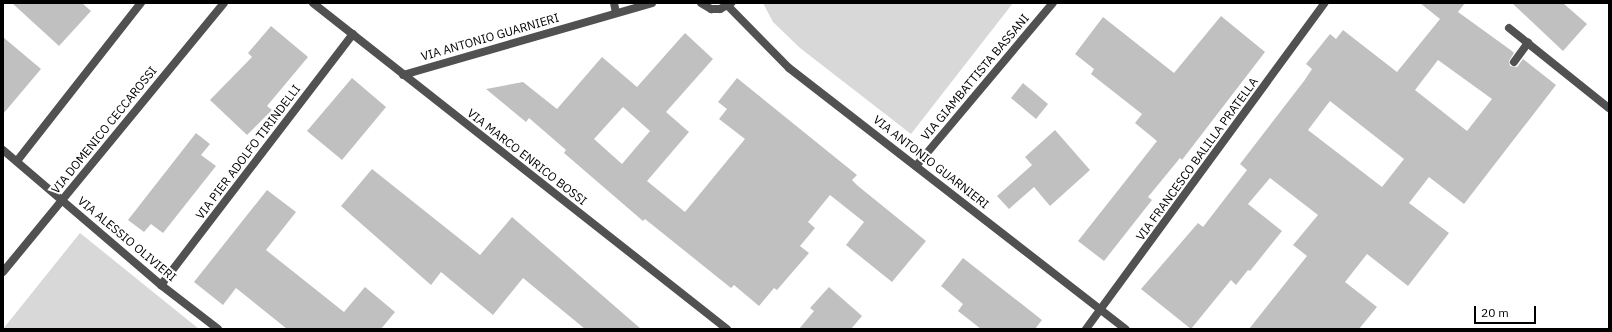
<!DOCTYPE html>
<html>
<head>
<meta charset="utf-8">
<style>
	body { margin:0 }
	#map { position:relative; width:1612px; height:332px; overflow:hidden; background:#fff; font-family:"IBM Plex Sans",sans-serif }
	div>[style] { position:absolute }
	.green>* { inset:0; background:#d8d8d8 }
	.building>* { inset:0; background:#c0c0c0 }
	.minor>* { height:8px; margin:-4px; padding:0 4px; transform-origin:4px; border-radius:4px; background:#515151 }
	span { translate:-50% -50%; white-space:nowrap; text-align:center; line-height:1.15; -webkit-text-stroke:4px #fff; paint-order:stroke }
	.street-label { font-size:12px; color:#000 }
	.frame { position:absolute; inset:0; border:4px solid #000; pointer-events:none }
	.scale { position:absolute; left:1474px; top:306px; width:62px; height:18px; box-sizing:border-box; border:2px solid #000; border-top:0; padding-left:5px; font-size:12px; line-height:14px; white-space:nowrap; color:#000; -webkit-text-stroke:3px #fff; paint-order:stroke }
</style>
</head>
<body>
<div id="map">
	<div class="green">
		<div style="clip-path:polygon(763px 3px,1013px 3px,911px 134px,800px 48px,773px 22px)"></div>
		<div style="clip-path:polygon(80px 233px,199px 329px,3px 329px)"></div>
	</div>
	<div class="building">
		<div style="clip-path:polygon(12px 3px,82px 3px,91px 11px,59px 46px)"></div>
		<div style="clip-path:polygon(evenodd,1420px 3px,1465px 3px,1458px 12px,1512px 51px,1514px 53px,1509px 61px,1510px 66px,1517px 67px,1523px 59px,1556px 85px,1464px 204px,1429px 177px,1409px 203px,1449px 233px,1408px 286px,1367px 254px,1345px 282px,1377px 307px,1359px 329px,1249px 329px,1307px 256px,1293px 245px,1318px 215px,1270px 178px,1248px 204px,1282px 231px,1250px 271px,1248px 270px,1236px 285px,1231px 280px,1191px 329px,1141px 289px,1198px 223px,1203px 227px,1247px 170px,1240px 164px,1304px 81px,1312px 69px,1306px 64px,1330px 34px,1336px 39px,1343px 30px,1397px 72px,1440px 19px,1420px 3px,1438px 60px,1492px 99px,1467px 131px,1415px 90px,1438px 60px,1420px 3px,1330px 101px,1404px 159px,1382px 187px,1308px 130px,1330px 101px)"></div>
		<div style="clip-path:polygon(1512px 3px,1563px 3px,1587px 24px,1563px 51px)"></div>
		<div style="clip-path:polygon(1221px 16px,1265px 52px,1182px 160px,1180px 158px,1148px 197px,1152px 200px,1104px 261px,1078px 241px,1157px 141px,1135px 123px,1142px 114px,1091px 74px,1094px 69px,1075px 54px,1103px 17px,1174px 73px)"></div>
		<div style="clip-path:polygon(271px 26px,308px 57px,267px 106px,272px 110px,247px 135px,210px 100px,252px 57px,248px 53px)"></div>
		<div style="clip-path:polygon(evenodd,685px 33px,713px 59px,666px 112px,689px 132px,647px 181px,685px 212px,745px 139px,719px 119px,727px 109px,718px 102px,737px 78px,857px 175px,852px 180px,858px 186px,926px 241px,892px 282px,846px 245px,864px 222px,830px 195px,808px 222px,815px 228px,800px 246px,809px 253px,777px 290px,774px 288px,759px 306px,734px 285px,731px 288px,645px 219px,643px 221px,564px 153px,566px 150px,529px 118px,526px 122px,486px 89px,523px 82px,557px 109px,602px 57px,637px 87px,685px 33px,623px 107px,650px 131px,622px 164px,594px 139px,623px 107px)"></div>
		<div style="clip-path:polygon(3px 37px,41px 69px,3px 114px)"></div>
		<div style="clip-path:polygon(352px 78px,386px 107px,342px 160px,307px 131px)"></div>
		<div style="clip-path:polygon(1023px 83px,1048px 104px,1036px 119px,1011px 98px)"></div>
		<div style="clip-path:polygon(1055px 130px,1090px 170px,1050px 206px,1034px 187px,1009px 209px,997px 196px,1032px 165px,1025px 157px)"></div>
		<div style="clip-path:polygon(196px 133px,210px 144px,201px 155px,216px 166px,163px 233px,151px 224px,144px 232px,128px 220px)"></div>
		<div style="clip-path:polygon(372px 169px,480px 255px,512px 217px,641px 329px,585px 329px,523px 278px,493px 315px,441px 272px,431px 285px,341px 206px)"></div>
		<div style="clip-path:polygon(267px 190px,296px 212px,266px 250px,344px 312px,365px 287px,395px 312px,381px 329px,287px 329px,236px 288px,223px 305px,194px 282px)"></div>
		<div style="clip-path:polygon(963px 258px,1042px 320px,1035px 329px,981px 329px,958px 311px,963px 304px,941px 286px)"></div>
		<div style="clip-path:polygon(829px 287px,862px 316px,851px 329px,799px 329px,814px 311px,810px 308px)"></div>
	</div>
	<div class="minor">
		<div style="left:313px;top:3px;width:527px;rotate:38.22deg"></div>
		<div style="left:614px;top:3px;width:10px;rotate:79deg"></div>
		<div style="left:701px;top:3px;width:12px;rotate:31deg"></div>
		<div style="left:711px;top:9px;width:9px"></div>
		<div style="left:720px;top:9px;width:13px;rotate:-29deg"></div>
		<div style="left:728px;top:6px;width:87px;rotate:45.5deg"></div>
		<div style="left:789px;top:68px;width:426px;rotate:37.8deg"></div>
		<div style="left:1509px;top:28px;width:128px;rotate:38.7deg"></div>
		<div style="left:1514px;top:62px;width:24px;rotate:-54deg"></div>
		<div style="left:403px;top:75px;width:259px;rotate:-16.1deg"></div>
		<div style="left:3px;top:150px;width:208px;rotate:40.5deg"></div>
		<div style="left:161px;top:285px;width:72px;rotate:37.7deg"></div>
		<div style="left:17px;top:161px;width:201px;rotate:-51.9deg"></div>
		<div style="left:916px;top:166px;width:213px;rotate:-50deg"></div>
		<div style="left:3px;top:272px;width:348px;rotate:-50.6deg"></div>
		<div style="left:161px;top:285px;width:316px;rotate:-52.6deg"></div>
		<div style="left:1086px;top:329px;width:404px;rotate:-53.8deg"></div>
	</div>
	<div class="street-label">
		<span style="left:490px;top:37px;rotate:-16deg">VIA ANTONIO GUARNIERI</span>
		<span style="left:975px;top:77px;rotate:-50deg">VIA GIAMBATTISTA BASSANI</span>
		<span style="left:104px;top:130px;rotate:-51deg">VIA DOMENICO CECCAROSSI</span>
		<span style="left:248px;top:152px;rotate:-53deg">VIA PIER ADOLFO TIRINDELLI</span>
		<span style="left:527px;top:157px;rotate:38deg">VIA MARCO ENRICO BOSSI</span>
		<span style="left:1197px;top:159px;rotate:-54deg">VIA FRANCESCO BALILLA PRATELLA</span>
		<span style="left:931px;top:162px;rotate:38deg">VIA ANTONIO GUARNIERI</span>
		<span style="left:127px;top:239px;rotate:40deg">VIA ALESSIO OLIVIERI</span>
	</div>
	<div class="frame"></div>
	<div class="scale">20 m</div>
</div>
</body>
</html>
